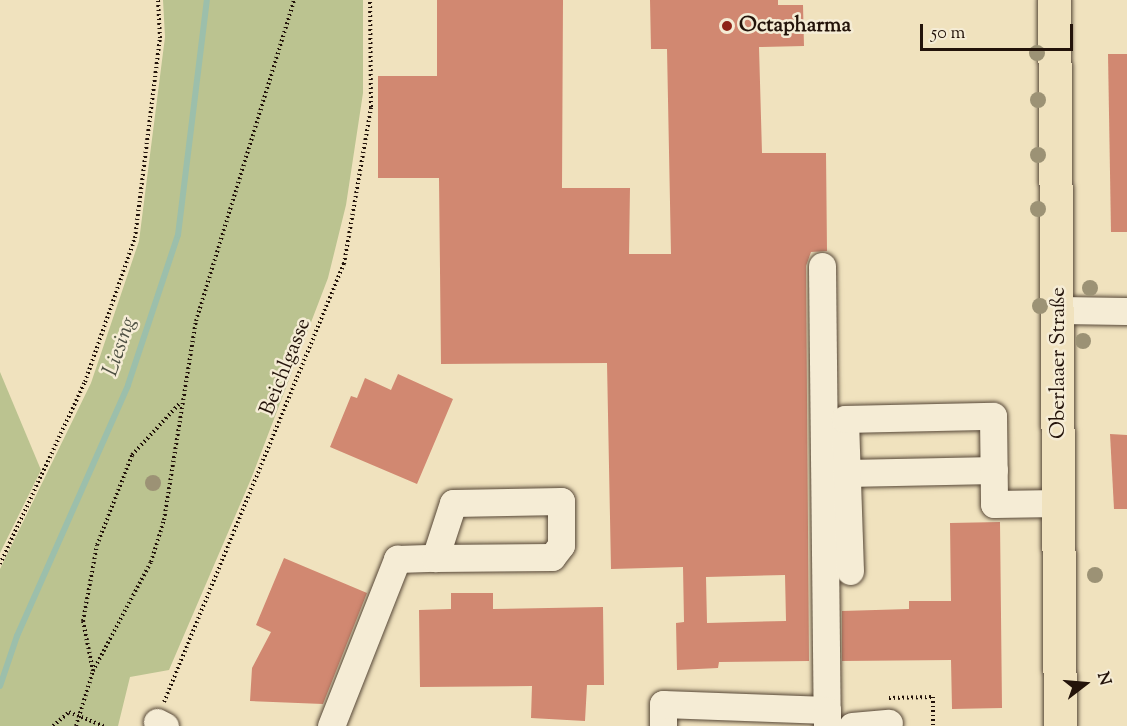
<!DOCTYPE html>
<html>
<head>
<meta charset="utf-8">
<style>
	body { margin:0 }
	#map { position:relative; width:1127px; height:726px; overflow:hidden; background:#f0e2be; font-family:"Sorts Mill Goudy",serif }
	div>[style] { position:absolute }
	.green>* { inset:0; background:#bbc390 }
	.stream>* { height:6px; margin:-3px; padding:0 3px; transform-origin:3px; border-radius:3px; background:#9cbfab }
	.building>* { inset:0; background:#d18871 }
	.path>* { height:4px; margin-top:-2px; transform-origin:0; background:repeating-linear-gradient(90deg,#23130a 0 1.5px,transparent 0 4.5px) }
	.roads { filter:drop-shadow(0 0 2px #564737) drop-shadow(0 0 2px #564737) }
	.minor>* { height:27px; margin:-13.5px; padding:0 13.5px; transform-origin:13.5px; border-radius:13.5px; background:#f5ecd5 }
	.major>* { height:33px; margin:-16.5px; padding:0 16.5px; transform-origin:16.5px; border-radius:16.5px; background:#f0e2be }
	.trees>* { width:16px; height:16px; margin:-8px; border-radius:50%; background:#9c9275 }
	.dots>* { width:16px; height:16px; translate:-50% -50%; box-sizing:border-box; border:3px solid #f5ecd5; border-radius:50% }
	span { translate:-50% -50%; white-space:nowrap; text-align:center; line-height:1.15; -webkit-text-stroke:5px #f5ecd5; paint-order:stroke }
	.poi-label { font-size:21px; color:#23130a; font-weight:700 }
	.left { translate:0 -50%; text-align:left }
	.street-label { font-size:21px; color:#23130a }
	.water-label { font-size:22px; color:#4d4f42; font-style:italic }
	.north { position:absolute; left:1055px; top:654px; width:60px; height:60px; -webkit-text-stroke:4px #f5ecd5; paint-order:stroke; rotate:74deg; font-size:16px; font-weight:700; line-height:24px; text-align:center; color:#23130a }
	.north::after { content:''; display:block; margin:auto; width:21px; height:27px; background:#23130a; clip-path:polygon(50% 0,100% 100%,50% 72%,0 100%) }
	.scale { position:absolute; left:920px; top:24px; width:153px; height:27px; box-sizing:border-box; border:3px solid #23130a; border-top:0; padding-left:8px; font-size:18px; line-height:21px; white-space:nowrap; color:#23130a; -webkit-text-stroke:4px #f5ecd5; paint-order:stroke }
</style>
</head>
<body>
<div id="map">
	<div class="green">
		<div style="clip-path:polygon(163px 0,363px 0,363px 93px,346px 205px,328px 278px,251px 479px,169px 670px,130px 677px,118px 726px,0 726px,0 569px,91px 383px,139px 241px,165px 37px)"></div>
		<div style="clip-path:polygon(0 372px,41px 470px,0 553px)"></div>
	</div>
	<div class="stream">
		<div style="left:0;top:686px;width:53px;rotate:-71.2deg"></div>
		<div style="left:17px;top:636px;width:274px;rotate:-66.1deg"></div>
		<div style="left:128px;top:385px;width:158px;rotate:-71.6deg"></div>
		<div style="left:178px;top:235px;width:237px;rotate:-83deg"></div>
	</div>
	<div class="building">
		<div style="clip-path:polygon(evenodd,437px 0,563px 0,562px 188px,630px 188px,629px 254px,671px 254px,667px 49px,651px 49px,650px 0,778px 0,778px 5px,803px 5px,804px 46px,759px 47px,762px 153px,826px 153px,827px 251px,811px 252px,806px 266px,809px 661px,719px 662px,718px 668px,677px 670px,676px 623px,684px 622px,683px 567px,611px 569px,607px 363px,441px 364px,439px 178px,378px 178px,378px 76px,437px 76px,437px 0,785px 575px,786px 621px,707px 623px,706px 577px,785px 575px)"></div>
		<div style="clip-path:polygon(1108px 54px,1127px 54px,1127px 232px,1111px 232px)"></div>
		<div style="clip-path:polygon(398px 374px,453px 399px,417px 484px,330px 447px,351px 396px,357px 398px,365px 378px,391px 390px)"></div>
		<div style="clip-path:polygon(1110px 434px,1127px 435px,1127px 509px,1114px 509px)"></div>
		<div style="clip-path:polygon(1000px 522px,1002px 708px,952px 709px,951px 660px,842px 661px,842px 611px,909px 609px,909px 601px,951px 601px,950px 523px)"></div>
		<div style="clip-path:polygon(284px 558px,367px 593px,323px 704px,250px 701px,252px 668px,271px 632px,256px 625px)"></div>
		<div style="clip-path:polygon(451px 593px,493px 593px,493px 609px,603px 607px,604px 685px,587px 685px,585px 721px,531px 718px,532px 686px,420px 687px,419px 610px,451px 609px)"></div>
	</div>
	<div class="path">
		<div style="left:0;top:564px;width:201px;rotate:-65deg"></div>
		<div style="left:85px;top:382px;width:152px;rotate:-70.9deg"></div>
		<div style="left:135px;top:238px;width:202px;rotate:-82.9deg"></div>
		<div style="left:160px;top:38px;width:38px;rotate:-93deg"></div>
		<div style="left:93px;top:671px;width:51px;rotate:-101.3deg"></div>
		<div style="left:83px;top:621px;width:77px;rotate:-79.6deg"></div>
		<div style="left:97px;top:545px;width:97px;rotate:-68.7deg"></div>
		<div style="left:132px;top:455px;width:71px;rotate:-47.3deg"></div>
		<div style="left:889px;top:698px;width:44px;rotate:-1.3deg"></div>
		<div style="left:933px;top:697px;width:29px;rotate:90deg"></div>
		<div style="left:164px;top:702px;width:474px;rotate:-67.7deg"></div>
		<div style="left:344px;top:264px;width:159px;rotate:-80.2deg"></div>
		<div style="left:371px;top:107px;width:107px;rotate:-90.5deg"></div>
		<div style="left:53px;top:726px;width:21px;rotate:-41deg"></div>
		<div style="left:69px;top:712px;width:38px;rotate:22deg"></div>
		<div style="left:76px;top:726px;width:58px;rotate:-72.8deg"></div>
		<div style="left:93px;top:671px;width:123px;rotate:-62deg"></div>
		<div style="left:151px;top:562px;width:44px;rotate:-72.8deg"></div>
		<div style="left:164px;top:520px;width:202px;rotate:-80.9deg"></div>
		<div style="left:196px;top:321px;width:336px;rotate:-73deg"></div>
	</div>
	<div class="roads">
		<div class="minor">
			<div style="left:822px;top:266px;width:444px;rotate:89.4deg"></div>
			<div style="left:1059px;top:310px;width:68px;rotate:0.8deg"></div>
			<div style="left:847px;top:473px;width:147px;rotate:-1.2deg"></div>
			<div style="left:850px;top:571px;width:152px;rotate:-91.9deg"></div>
			<div style="left:845px;top:419px;width:148px;rotate:-1.2deg"></div>
			<div style="left:993px;top:416px;width:88px;rotate:89.3deg"></div>
			<div style="left:994px;top:504px;width:65px;rotate:-0.9deg"></div>
			<div style="left:157px;top:722px;width:9px;rotate:27deg"></div>
			<div style="left:331px;top:726px;width:180px;rotate:-68.4deg"></div>
			<div style="left:397px;top:559px;width:38px;rotate:-2deg"></div>
			<div style="left:435px;top:558px;width:117px;rotate:-0.5deg"></div>
			<div style="left:552px;top:557px;width:15px;rotate:-53deg"></div>
			<div style="left:561px;top:545px;width:44px;rotate:-90deg"></div>
			<div style="left:561px;top:501px;width:108px;rotate:178.9deg"></div>
			<div style="left:453px;top:503px;width:58px;rotate:108.1deg"></div>
			<div style="left:663px;top:726px;width:22px;rotate:-90deg"></div>
			<div style="left:663px;top:704px;width:164px;rotate:2.1deg"></div>
			<div style="left:827px;top:710px;width:16px;rotate:90deg"></div>
			<div style="left:852px;top:726px;width:37px;rotate:-5deg"></div>
		</div>
		<div class="major">
			<div style="left:1054px;top:0;width:726px;rotate:89.53deg"></div>
		</div>
	</div>
	<div class="trees">
		<div style="left:1037px;top:53px"></div>
		<div style="left:1038px;top:100px"></div>
		<div style="left:1038px;top:155px"></div>
		<div style="left:1038px;top:209px"></div>
		<div style="left:1090px;top:288px"></div>
		<div style="left:1040px;top:306px"></div>
		<div style="left:1083px;top:341px"></div>
		<div style="left:153px;top:483px"></div>
		<div style="left:1095px;top:575px"></div>
	</div>
	<div class="dots">
		<div style="left:727px;top:26px;background:#8f2418"></div>
	</div>
	<div class="poi-label">
		<span class="left" style="left:739px;top:26px">Octapharma</span>
	</div>
	<div class="street-label">
		<span style="left:1059px;top:363px;rotate:-90deg">Oberlaaer Straße</span>
		<span style="left:286px;top:367px;rotate:-68deg">Beichlgasse</span>
	</div>
	<div class="water-label">
		<span style="left:121px;top:347px;rotate:-71deg">Liesing</span>
	</div>
	<div class="north">N</div>
	<div class="scale">50 m</div>
</div>
</body>
</html>
